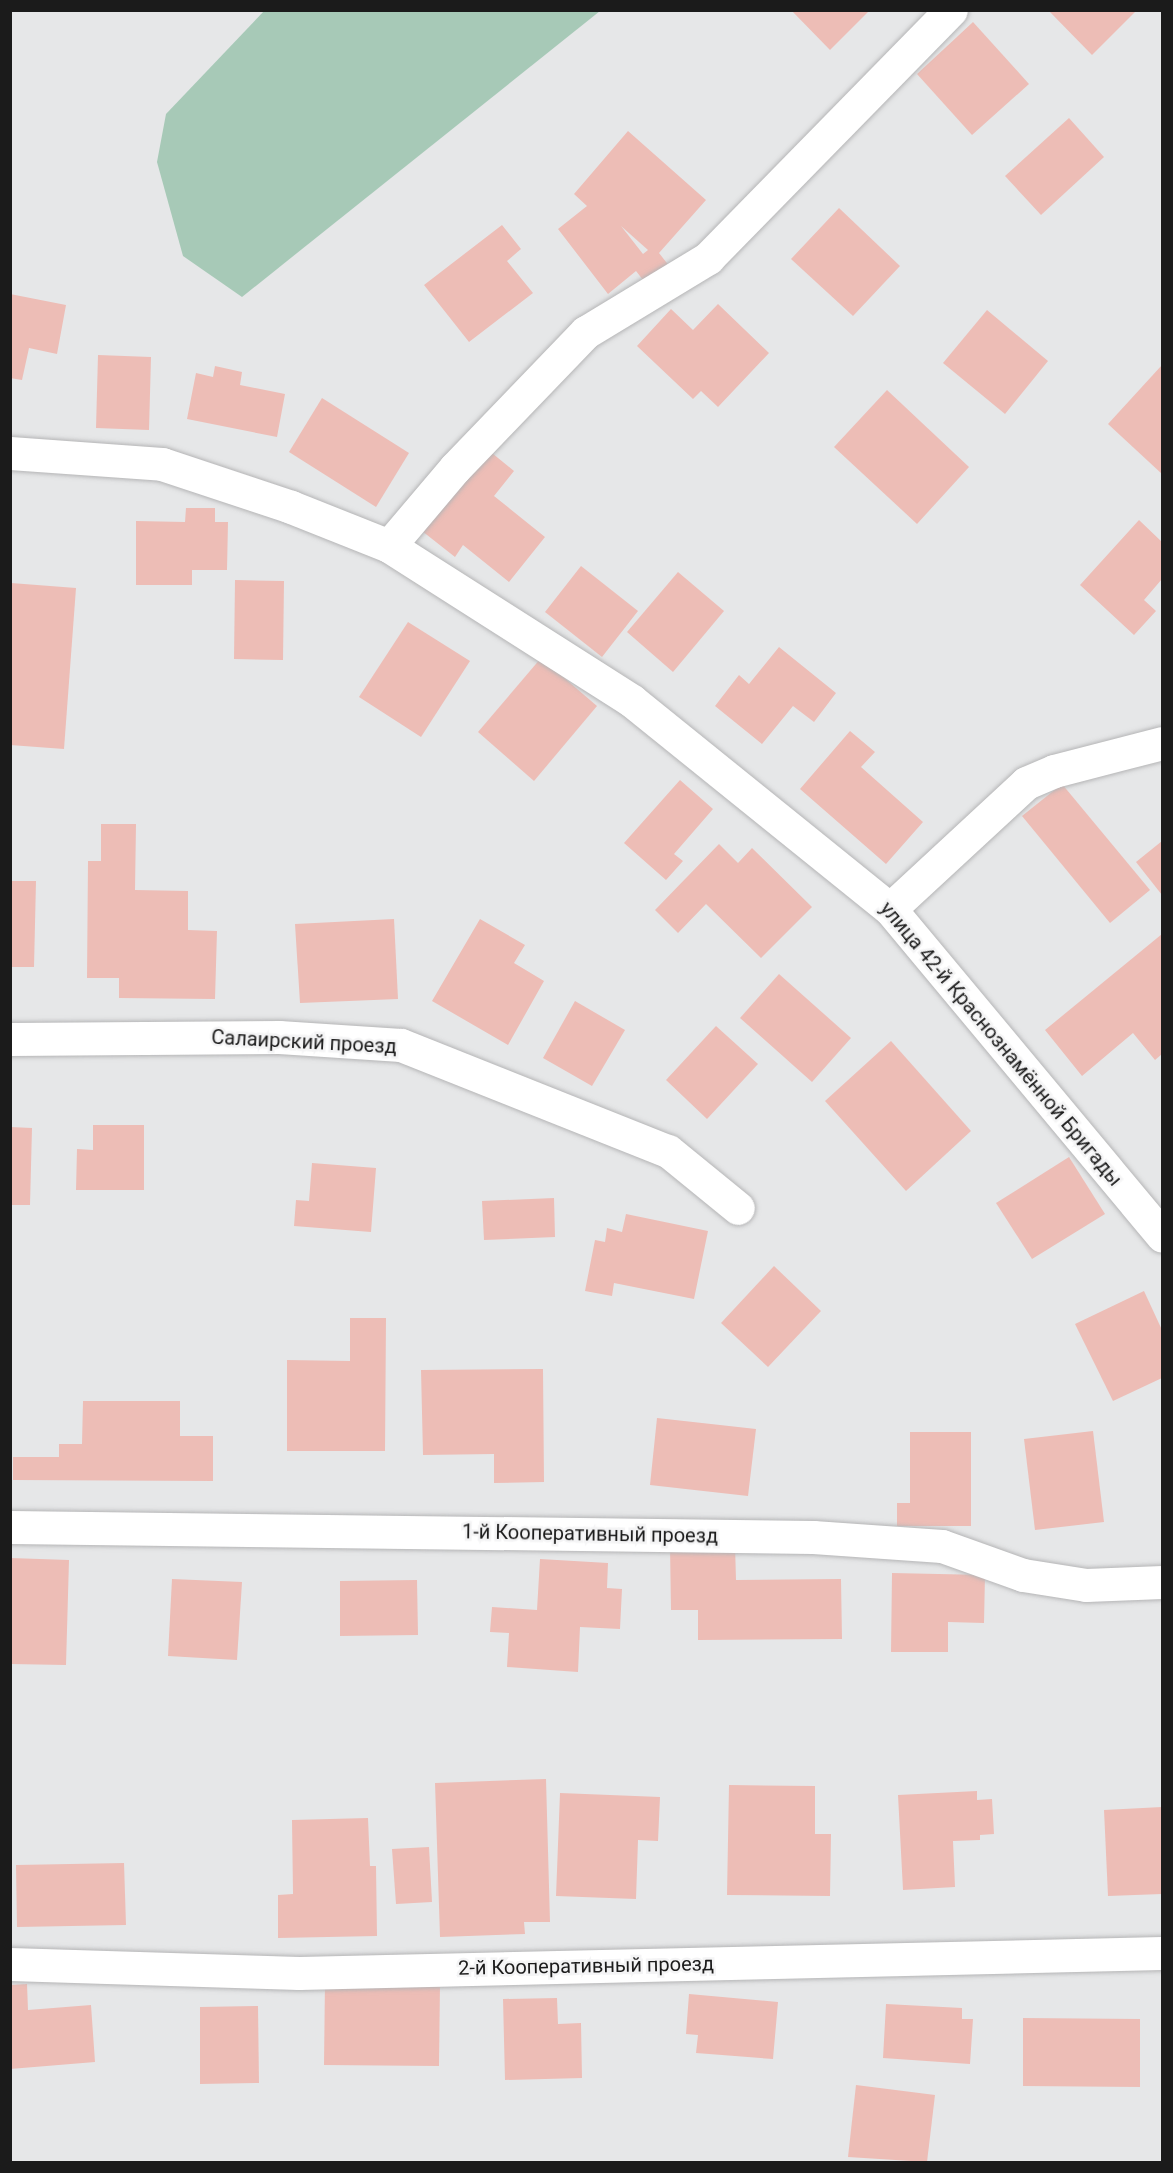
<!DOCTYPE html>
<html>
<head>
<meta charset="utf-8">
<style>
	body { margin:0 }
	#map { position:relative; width:1173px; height:2173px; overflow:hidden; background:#e6e7e8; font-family:Roboto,sans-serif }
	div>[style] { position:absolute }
	.green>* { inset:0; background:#a7c9b7 }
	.building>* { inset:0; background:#edbdb6 }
	.roads { filter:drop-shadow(0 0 2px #b5b5b6) drop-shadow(0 0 2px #b5b5b6) }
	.minor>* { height:33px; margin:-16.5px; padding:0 16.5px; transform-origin:16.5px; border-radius:16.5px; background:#fff }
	span { translate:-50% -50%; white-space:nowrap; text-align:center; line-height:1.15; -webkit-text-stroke:5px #f4f4f5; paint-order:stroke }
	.street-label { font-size:20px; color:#1b1b1b }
	.frame { position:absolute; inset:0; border:12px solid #1b1b1b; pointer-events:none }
</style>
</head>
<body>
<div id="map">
	<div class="green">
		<div style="clip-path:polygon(265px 10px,600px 10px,600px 11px,242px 297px,183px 256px,157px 162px,166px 114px)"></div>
	</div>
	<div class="building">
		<div style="clip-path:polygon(791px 10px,870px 10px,830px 50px)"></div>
		<div style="clip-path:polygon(1048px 10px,1137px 10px,1092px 55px)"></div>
		<div style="clip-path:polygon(973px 22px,1029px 84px,972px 135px,917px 74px)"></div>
		<div style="clip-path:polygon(1069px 118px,1104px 157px,1041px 215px,1005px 176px)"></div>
		<div style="clip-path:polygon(evenodd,628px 131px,706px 200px,659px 253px,670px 267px,647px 285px,636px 271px,608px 294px,558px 229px,587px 206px,574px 194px,628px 131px,621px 226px,648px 250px,643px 254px,621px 226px)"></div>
		<div style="clip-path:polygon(839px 208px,900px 266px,853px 316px,791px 259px)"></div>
		<div style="clip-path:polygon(502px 225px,521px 249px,507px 261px,533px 293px,469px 342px,424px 285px)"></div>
		<div style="clip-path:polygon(10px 294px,66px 305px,57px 354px,29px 348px,22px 380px,10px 378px)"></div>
		<div style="clip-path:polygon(718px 304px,769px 353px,718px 407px,701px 391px,693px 399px,637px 346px,671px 309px,693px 330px)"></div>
		<div style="clip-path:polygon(987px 310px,1048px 361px,1005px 414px,943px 363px)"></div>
		<div style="clip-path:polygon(98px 355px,151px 357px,149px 430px,96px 428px)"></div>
		<div style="clip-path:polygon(1162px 365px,1162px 474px,1108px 424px)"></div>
		<div style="clip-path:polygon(215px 366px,242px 372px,240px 385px,285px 394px,277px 437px,187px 419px,196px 373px,213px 377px)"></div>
		<div style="clip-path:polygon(887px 390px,969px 467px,917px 524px,834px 447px)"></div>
		<div style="clip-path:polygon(322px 398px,409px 453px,376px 507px,289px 452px)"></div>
		<div style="clip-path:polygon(487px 449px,514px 471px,494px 496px,545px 537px,509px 582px,463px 545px,455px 557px,422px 531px)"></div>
		<div style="clip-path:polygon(186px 508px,215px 508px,215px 522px,228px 522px,227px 570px,192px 570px,192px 585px,136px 585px,136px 521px,185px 522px)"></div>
		<div style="clip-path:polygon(1139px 520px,1162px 542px,1162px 579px,1144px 600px,1156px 611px,1134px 635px,1080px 585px)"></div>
		<div style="clip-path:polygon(581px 566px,638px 611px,602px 657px,545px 612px)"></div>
		<div style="clip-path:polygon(678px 572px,724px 611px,673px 672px,627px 632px)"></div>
		<div style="clip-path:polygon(235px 580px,284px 581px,283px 660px,234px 659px)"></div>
		<div style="clip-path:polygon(11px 583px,76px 588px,64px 749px,10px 745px)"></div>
		<div style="clip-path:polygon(408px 622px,470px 661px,421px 737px,359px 697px)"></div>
		<div style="clip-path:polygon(779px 647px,836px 693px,814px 722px,793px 706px,762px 744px,715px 706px,739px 675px,749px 684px)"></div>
		<div style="clip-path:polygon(541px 658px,597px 706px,534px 781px,478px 732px)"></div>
		<div style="clip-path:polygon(850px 731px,875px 752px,861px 767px,923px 822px,886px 864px,800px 789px)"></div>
		<div style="clip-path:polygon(680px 780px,713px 809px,674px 854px,683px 861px,666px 880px,624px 843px)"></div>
		<div style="clip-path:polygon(1062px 784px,1150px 890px,1110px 923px,1022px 816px)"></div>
		<div style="clip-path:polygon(101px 824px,136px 824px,135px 890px,188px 891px,188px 930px,217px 931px,215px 999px,119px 998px,119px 978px,87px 978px,88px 861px,101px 861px)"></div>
		<div style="clip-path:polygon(1162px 841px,1162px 895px,1136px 862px)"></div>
		<div style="clip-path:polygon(719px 844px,738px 863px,752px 848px,812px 907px,761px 958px,706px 904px,678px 933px,655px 910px)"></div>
		<div style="clip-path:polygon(10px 881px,36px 881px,34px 967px,10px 967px)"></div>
		<div style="clip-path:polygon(394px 919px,398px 999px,300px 1003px,295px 924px)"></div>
		<div style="clip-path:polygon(480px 919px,525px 945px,514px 963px,544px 981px,508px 1045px,432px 1001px)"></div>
		<div style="clip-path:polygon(1162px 934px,1162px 1054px,1155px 1060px,1133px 1033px,1082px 1076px,1045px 1030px)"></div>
		<div style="clip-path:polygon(779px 974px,851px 1038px,812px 1082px,740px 1018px)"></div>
		<div style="clip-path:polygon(575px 1001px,625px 1030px,592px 1086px,543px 1058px)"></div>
		<div style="clip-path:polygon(716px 1026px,758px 1064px,707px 1119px,666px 1080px)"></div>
		<div style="clip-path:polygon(891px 1041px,971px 1131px,906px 1191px,825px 1101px)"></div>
		<div style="clip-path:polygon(93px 1125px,144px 1125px,144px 1190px,76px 1190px,77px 1149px,93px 1150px)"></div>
		<div style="clip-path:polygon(10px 1127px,32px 1128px,30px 1205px,10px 1205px)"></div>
		<div style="clip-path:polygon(1069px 1157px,1105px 1214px,1032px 1259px,996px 1203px)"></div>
		<div style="clip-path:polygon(312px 1163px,376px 1168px,371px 1232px,294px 1226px,296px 1200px,309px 1201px)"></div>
		<div style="clip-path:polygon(554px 1198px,555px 1237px,484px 1240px,482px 1201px)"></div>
		<div style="clip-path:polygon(626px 1214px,708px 1231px,694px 1299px,614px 1283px,612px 1296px,585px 1291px,595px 1240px,605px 1242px,607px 1228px,622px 1232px)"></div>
		<div style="clip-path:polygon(774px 1266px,821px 1311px,768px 1367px,721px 1323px)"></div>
		<div style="clip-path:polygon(1144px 1291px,1162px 1330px,1162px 1378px,1113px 1401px,1075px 1324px)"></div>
		<div style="clip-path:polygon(350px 1318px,386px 1318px,385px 1451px,287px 1451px,287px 1360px,350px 1361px)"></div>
		<div style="clip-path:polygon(543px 1369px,544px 1482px,494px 1483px,494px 1454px,423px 1455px,421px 1370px)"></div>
		<div style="clip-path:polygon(83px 1401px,180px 1401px,180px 1436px,213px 1436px,213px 1481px,13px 1480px,13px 1457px,59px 1457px,59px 1444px,82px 1444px)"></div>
		<div style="clip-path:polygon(657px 1418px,756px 1429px,748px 1496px,650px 1485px)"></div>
		<div style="clip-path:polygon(1093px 1431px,1104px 1522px,1035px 1530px,1024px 1439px)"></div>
		<div style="clip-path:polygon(910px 1432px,971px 1432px,971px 1526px,897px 1526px,897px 1503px,910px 1503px)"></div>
		<div style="clip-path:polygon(735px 1545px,736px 1580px,841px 1579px,842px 1639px,698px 1640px,698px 1610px,671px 1610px,670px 1546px)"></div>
		<div style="clip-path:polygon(10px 1558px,69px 1560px,66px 1665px,10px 1664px)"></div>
		<div style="clip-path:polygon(540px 1559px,608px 1563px,607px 1588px,622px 1589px,620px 1629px,580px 1627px,578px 1672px,507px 1667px,509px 1633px,490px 1632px,492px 1607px,537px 1610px)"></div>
		<div style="clip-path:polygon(892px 1573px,985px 1575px,984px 1623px,948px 1622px,948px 1652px,891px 1652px)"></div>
		<div style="clip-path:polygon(172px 1579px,242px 1582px,237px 1660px,168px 1656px)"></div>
		<div style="clip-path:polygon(417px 1580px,418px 1635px,340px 1636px,340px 1581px)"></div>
		<div style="clip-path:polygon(546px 1779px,550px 1922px,524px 1922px,525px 1934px,440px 1937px,435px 1783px)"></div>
		<div style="clip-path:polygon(729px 1785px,815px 1786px,815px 1834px,831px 1834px,830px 1896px,727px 1895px)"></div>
		<div style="clip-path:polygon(977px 1791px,977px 1800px,992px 1799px,994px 1834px,980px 1835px,980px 1840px,953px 1841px,955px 1887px,903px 1890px,898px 1795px)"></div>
		<div style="clip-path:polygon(560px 1793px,660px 1797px,658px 1841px,638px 1840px,636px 1899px,556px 1896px)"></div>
		<div style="clip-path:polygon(1162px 1807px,1162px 1894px,1108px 1896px,1104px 1810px)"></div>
		<div style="clip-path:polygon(368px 1818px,370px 1866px,376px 1866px,377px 1936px,278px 1938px,278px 1895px,293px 1894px,292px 1820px)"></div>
		<div style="clip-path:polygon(429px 1847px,432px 1902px,396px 1904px,392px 1849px)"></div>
		<div style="clip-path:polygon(124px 1863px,126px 1925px,17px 1927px,16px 1865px)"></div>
		<div style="clip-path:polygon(325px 1982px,440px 1984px,439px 2066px,324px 2065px)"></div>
		<div style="clip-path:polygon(27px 1984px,28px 2010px,91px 2005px,95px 2062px,10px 2069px,10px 1985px)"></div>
		<div style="clip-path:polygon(689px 1994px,778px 2002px,773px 2059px,696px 2053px,698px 2035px,686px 2034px)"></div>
		<div style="clip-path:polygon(557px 1998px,558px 2024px,581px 2023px,582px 2078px,505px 2080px,503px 1999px)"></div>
		<div style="clip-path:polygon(886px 2004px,962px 2008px,962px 2019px,973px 2019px,970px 2064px,883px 2058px)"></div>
		<div style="clip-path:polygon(258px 2006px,259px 2083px,200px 2084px,200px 2007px)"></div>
		<div style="clip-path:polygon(1023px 2018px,1140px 2019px,1140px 2087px,1023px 2086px)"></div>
		<div style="clip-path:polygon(856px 2085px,935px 2095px,927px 2162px,848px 2157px)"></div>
	</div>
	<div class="roads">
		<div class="minor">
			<div style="left:10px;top:453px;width:152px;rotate:4.1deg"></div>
			<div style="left:162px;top:464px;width:136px;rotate:18.4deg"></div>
			<div style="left:291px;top:507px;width:105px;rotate:21.7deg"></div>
			<div style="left:389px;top:546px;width:288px;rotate:32.5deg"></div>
			<div style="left:632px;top:701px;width:331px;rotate:38.9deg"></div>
			<div style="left:890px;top:909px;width:425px;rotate:50.2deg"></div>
			<div style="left:389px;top:546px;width:102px;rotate:-49.8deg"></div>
			<div style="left:455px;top:468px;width:189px;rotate:-46.1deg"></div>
			<div style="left:586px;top:332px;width:143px;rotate:-31.2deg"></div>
			<div style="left:708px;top:258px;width:347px;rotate:-45.6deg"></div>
			<div style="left:890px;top:909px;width:185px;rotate:-42.8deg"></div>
			<div style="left:1026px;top:783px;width:30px;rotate:-23deg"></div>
			<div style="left:1054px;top:771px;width:112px;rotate:-14.5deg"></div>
			<div style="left:10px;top:1039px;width:269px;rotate:-0.4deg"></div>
			<div style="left:279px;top:1037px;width:122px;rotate:3.8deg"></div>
			<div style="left:401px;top:1045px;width:287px;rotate:21.7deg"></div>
			<div style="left:668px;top:1151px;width:90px;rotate:39.2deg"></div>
			<div style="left:10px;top:1527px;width:803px;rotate:0.71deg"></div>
			<div style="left:813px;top:1537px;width:129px;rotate:4deg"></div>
			<div style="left:942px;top:1546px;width:86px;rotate:19.7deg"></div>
			<div style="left:1023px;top:1575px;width:64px;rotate:9deg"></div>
			<div style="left:1086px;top:1585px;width:76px;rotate:-2.3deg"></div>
			<div style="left:10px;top:1964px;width:289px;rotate:1.8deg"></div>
			<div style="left:299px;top:1973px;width:863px;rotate:-1.33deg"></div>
		</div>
	</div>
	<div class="street-label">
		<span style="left:304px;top:1042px;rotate:3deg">Салаирский проезд</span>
		<span style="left:1001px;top:1044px;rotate:50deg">улица 42-й Краснознамённой Бригады</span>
		<span style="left:590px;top:1534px;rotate:1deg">1-й Кооперативный проезд</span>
		<span style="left:586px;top:1966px;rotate:-1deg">2-й Кооперативный проезд</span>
	</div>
	<div class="frame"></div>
</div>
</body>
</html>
